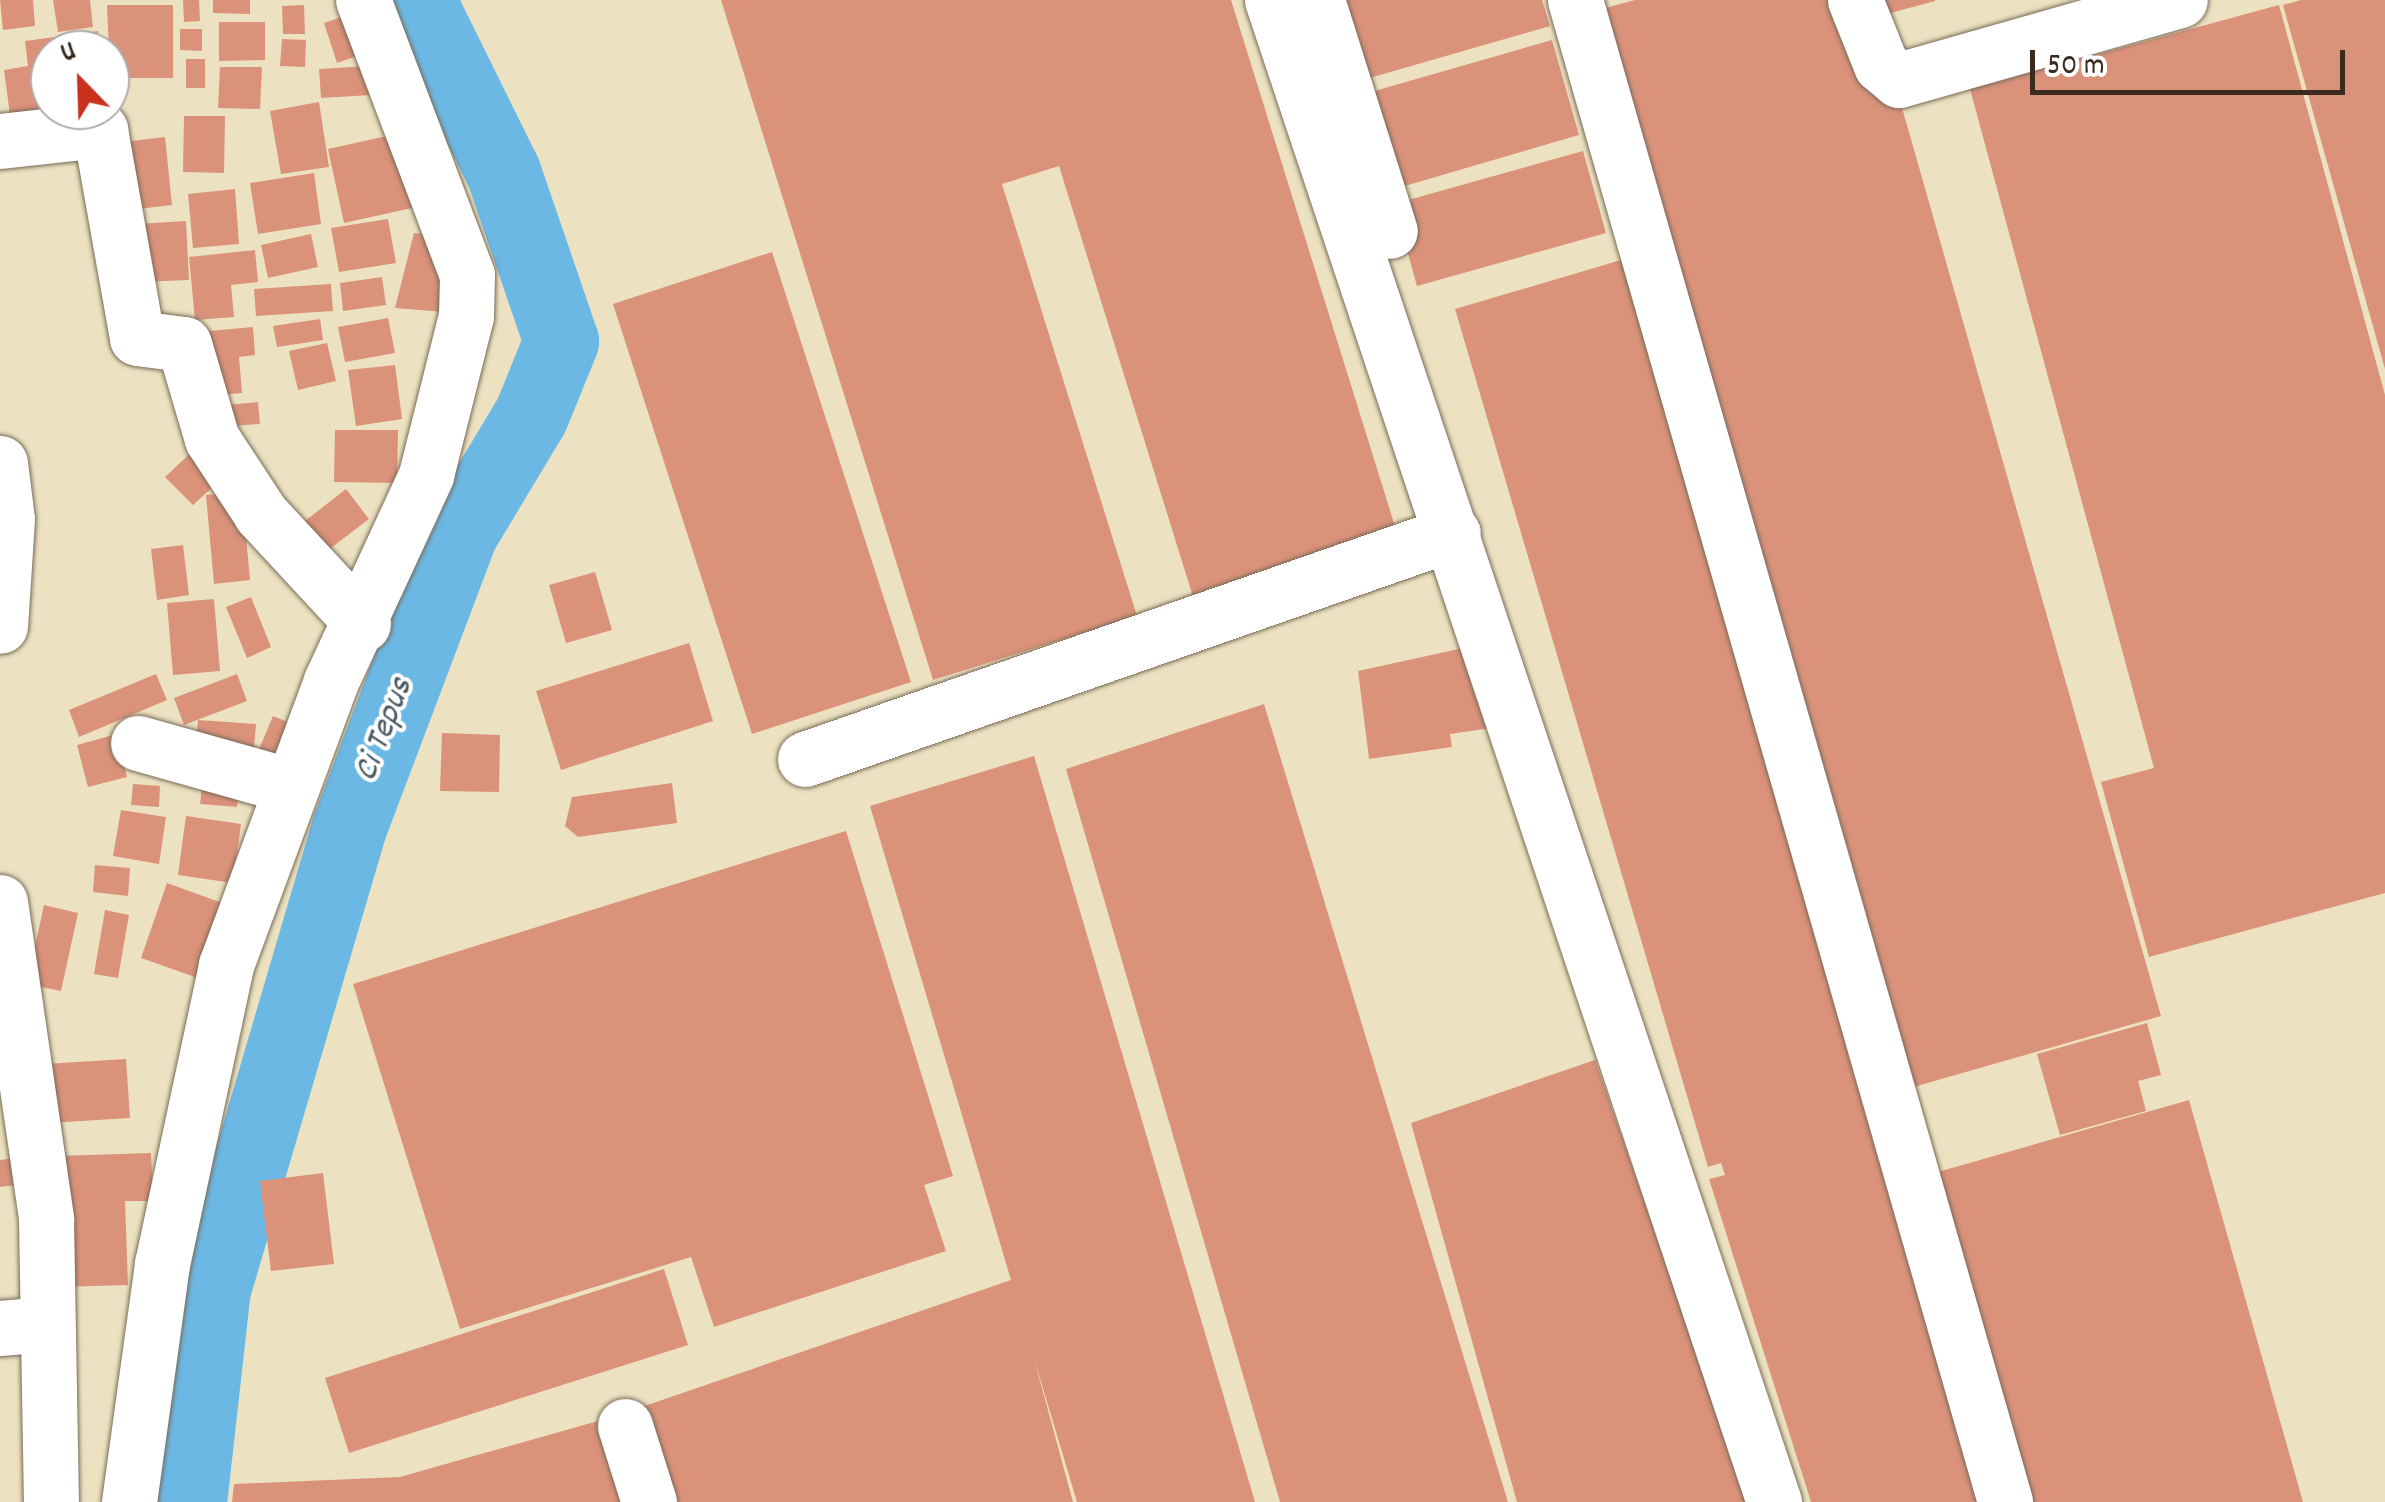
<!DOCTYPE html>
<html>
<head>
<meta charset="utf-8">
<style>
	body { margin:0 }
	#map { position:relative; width:2385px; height:1502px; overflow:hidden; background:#ece2c1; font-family:Dekko,sans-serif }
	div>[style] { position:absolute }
	.river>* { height:75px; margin:-37.5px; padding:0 37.5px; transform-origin:37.5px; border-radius:37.5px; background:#6cb8e5 }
	.building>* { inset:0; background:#db927b }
	.roads { filter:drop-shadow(0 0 2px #796a57) drop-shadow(0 0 2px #796a57) }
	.minor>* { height:55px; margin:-27.5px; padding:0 27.5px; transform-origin:27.5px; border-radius:27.5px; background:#fff }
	span { translate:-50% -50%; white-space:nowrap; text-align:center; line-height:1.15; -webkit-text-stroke:8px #fff; paint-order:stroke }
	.water-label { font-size:35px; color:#4c5c64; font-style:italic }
	.north { position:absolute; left:30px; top:30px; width:100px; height:100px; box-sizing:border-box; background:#fff; border:2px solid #b1aaa5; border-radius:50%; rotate:337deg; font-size:28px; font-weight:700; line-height:40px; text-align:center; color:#3b2a1e }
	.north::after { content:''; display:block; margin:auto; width:35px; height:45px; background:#c8321e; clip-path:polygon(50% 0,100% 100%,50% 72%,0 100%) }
	.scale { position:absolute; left:2030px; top:50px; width:315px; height:45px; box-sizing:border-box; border:5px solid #3b2a1e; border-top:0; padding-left:12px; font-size:30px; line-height:35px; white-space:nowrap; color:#3b2a1e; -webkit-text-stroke:8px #fff; paint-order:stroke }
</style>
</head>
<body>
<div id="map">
	<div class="river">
		<div style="left:189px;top:1502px;width:214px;rotate:-83.6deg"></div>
		<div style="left:213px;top:1289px;width:482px;rotate:-73.6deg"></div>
		<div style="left:349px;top:827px;width:314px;rotate:-69.3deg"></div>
		<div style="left:460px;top:533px;width:138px;rotate:-59deg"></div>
		<div style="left:531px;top:415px;width:80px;rotate:-67.9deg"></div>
		<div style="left:561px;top:341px;width:179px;rotate:-108.9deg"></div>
		<div style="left:503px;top:172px;width:192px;rotate:-116.3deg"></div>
	</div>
	<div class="building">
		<div style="clip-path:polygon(0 0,33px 0,35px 26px,3px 30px)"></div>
		<div style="clip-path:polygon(53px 0,90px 0,93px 27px,58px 32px)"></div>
		<div style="clip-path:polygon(183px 0,199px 0,200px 21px,184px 22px)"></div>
		<div style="clip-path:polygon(213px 0,250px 0,250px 14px,213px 13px)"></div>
		<div style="clip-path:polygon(721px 0,1231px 0,1398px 536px,1194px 600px,1059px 166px,1002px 184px,1137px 616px,933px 680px)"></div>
		<div style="clip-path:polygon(1336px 0,1542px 0,1550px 26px,1359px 81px)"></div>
		<div style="clip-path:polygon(1635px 0,1842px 0,1868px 91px,1895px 83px,2161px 1016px,1910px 1088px,1602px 9px)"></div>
		<div style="clip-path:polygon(1883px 0,1935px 0,1935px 1px,1887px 14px)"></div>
		<div style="clip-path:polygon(2301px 0,2385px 0,2385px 369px,2283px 5px)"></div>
		<div style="clip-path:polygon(107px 5px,173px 5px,173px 78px,110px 78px)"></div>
		<div style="clip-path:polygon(304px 5px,305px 34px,283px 34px,282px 6px)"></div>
		<div style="clip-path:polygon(2279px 5px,2385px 395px,2385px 893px,2149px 957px,2101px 782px,2154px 768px,1970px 89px)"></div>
		<div style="clip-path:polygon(359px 11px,372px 51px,337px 63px,324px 23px)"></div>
		<div style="clip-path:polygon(219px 22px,265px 22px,265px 60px,219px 61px)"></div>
		<div style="clip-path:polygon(180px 29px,202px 29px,202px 51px,180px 50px)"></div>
		<div style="clip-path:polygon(98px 31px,101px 50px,50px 50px,50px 110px,10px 115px,4px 70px,28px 66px,25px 41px)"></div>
		<div style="clip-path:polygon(282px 39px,306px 40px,305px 67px,280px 66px)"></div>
		<div style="clip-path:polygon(1552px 40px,1579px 135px,1391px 190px,1364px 94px)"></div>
		<div style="clip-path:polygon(186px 59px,205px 59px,205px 88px,186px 88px)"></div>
		<div style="clip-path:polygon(369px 66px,371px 95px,321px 98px,319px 69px)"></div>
		<div style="clip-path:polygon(220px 67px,262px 67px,260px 109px,218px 108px)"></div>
		<div style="clip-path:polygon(319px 102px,329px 167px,281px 174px,270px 111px)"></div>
		<div style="clip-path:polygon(184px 116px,225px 116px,224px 173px,183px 172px)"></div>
		<div style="clip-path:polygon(405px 132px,421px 206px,344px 223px,328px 149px)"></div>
		<div style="clip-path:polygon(165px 137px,172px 205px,130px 210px,123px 142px)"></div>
		<div style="clip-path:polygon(1583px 151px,1606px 233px,1417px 286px,1394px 204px)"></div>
		<div style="clip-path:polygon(314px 173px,321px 224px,258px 234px,250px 183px)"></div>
		<div style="clip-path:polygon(235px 189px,239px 244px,193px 248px,188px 194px)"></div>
		<div style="clip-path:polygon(388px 219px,396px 263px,339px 272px,331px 228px)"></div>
		<div style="clip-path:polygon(186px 221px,189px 280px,140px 282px,137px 224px)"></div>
		<div style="clip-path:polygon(414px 233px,441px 235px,456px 313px,395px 308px)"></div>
		<div style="clip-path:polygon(311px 234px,318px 267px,268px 278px,261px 245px)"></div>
		<div style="clip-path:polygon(255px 250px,258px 282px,231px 285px,234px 317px,195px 320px,189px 257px)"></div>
		<div style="clip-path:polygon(772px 252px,911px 682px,752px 734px,613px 304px)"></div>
		<div style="clip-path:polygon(1621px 260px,1984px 1502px,1811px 1502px,1709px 1179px,1725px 1175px,1721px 1163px,1708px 1167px,1455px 309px)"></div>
		<div style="clip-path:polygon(382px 277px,386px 305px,343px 311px,340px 283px)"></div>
		<div style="clip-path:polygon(331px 284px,333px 311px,256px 316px,254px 289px)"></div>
		<div style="clip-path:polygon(388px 318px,395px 353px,345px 362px,338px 327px)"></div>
		<div style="clip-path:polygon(320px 319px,323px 340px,277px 347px,273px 326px)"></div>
		<div style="clip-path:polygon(253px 327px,255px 355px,239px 357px,242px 393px,205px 396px,199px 332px)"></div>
		<div style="clip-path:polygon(327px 343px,336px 381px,298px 390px,289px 351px)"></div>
		<div style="clip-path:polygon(395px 365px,402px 419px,356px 426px,348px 370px)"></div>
		<div style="clip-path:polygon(258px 402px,260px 424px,218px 427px,216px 406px)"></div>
		<div style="clip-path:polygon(335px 430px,398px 430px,397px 483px,334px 482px)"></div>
		<div style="clip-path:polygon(199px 445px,227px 474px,193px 505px,165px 477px)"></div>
		<div style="clip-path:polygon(346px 489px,369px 519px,323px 554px,301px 524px)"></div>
		<div style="clip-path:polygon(242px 492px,250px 580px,214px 584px,206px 495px)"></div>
		<div style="clip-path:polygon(183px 545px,189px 595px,157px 600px,151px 549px)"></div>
		<div style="clip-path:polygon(595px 572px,612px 630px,566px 643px,549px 585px)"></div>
		<div style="clip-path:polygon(251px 597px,271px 647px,247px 658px,226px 607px)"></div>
		<div style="clip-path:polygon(214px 599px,220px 671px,173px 675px,167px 603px)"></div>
		<div style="clip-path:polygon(689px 643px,713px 721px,561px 770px,536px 691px)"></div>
		<div style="clip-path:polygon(1468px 647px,1498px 727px,1450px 734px,1452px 747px,1369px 759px,1358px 671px)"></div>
		<div style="clip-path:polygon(156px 674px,167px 700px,79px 737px,69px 710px)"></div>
		<div style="clip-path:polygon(237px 674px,247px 701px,184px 725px,174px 698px)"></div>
		<div style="clip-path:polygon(1264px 704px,1508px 1502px,1280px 1502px,1066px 769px)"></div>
		<div style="clip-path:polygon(273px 716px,295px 725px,276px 771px,254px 761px)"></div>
		<div style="clip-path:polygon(198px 720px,256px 724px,253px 760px,195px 756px)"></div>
		<div style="clip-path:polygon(442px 733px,500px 735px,499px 792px,440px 791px)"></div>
		<div style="clip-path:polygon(117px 734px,127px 777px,88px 787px,77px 745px)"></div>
		<div style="clip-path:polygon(1034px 756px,1255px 1502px,1077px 1502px,1033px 1355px,1073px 1502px,659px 1502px,630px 1411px,1011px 1280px,870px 806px)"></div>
		<div style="clip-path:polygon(203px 778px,239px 782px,237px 807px,200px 804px)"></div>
		<div style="clip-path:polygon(672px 783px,677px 823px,578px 837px,565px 826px,572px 797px)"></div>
		<div style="clip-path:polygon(133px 784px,160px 786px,159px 807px,131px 805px)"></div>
		<div style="clip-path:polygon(121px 810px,166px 817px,159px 864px,113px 856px)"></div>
		<div style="clip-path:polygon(186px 816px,241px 824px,233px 883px,178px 875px)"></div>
		<div style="clip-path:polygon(846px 831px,953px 1176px,924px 1185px,946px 1251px,714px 1327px,691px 1257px,460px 1329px,353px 984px)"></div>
		<div style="clip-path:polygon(95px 865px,130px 868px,128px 896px,93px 892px)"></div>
		<div style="clip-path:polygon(167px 883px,225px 904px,212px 983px,141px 958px)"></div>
		<div style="clip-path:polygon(44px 905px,78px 913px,61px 991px,27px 984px)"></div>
		<div style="clip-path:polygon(105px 910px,129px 915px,118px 978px,94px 974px)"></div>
		<div style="clip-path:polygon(2147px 1023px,2161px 1075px,2138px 1081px,2146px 1111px,2060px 1135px,2037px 1054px)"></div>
		<div style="clip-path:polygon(126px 1059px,130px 1118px,49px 1123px,45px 1064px)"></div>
		<div style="clip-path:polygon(1595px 1060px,1749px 1502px,1517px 1502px,1411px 1123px)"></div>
		<div style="clip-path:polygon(2189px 1100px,2303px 1502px,2024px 1502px,1931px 1174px)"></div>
		<div style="clip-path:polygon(151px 1153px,153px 1201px,125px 1201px,128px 1285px,61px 1287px,57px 1156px)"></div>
		<div style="clip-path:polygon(28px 1156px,32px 1183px,0 1187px,0 1160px)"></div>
		<div style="clip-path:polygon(323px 1173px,334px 1264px,271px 1271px,260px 1181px)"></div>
		<div style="clip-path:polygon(664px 1269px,688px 1345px,349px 1453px,325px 1378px)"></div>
		<div style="clip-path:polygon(612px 1417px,640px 1502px,232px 1502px,234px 1484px,400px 1477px)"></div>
	</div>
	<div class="roads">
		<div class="minor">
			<div style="left:1272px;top:0;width:1584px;rotate:71.52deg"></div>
			<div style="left:1317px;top:0;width:242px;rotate:72.5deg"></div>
			<div style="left:1575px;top:0;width:1562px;rotate:74.02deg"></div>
			<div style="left:1855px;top:0;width:70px;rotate:68.2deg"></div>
			<div style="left:1881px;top:65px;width:23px;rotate:40deg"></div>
			<div style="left:1899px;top:80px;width:292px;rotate:-15.9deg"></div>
			<div style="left:0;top:141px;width:101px;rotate:-6.3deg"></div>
			<div style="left:100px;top:130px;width:211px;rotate:79.9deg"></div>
			<div style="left:137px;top:338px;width:47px;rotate:7.3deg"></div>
			<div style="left:184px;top:344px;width:99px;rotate:73.6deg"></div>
			<div style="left:212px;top:439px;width:90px;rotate:56.8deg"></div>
			<div style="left:261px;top:514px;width:150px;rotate:47.2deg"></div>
			<div style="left:0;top:463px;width:56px;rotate:82.9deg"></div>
			<div style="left:7px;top:519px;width:107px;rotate:93.7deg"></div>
			<div style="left:138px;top:743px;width:159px;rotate:15.7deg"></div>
			<div style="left:805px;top:759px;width:686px;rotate:-19.23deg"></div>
			<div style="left:0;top:902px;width:320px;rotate:81.7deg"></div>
			<div style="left:46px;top:1219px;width:283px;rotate:89deg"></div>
			<div style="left:0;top:1328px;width:46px;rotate:-5deg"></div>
			<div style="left:625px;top:1426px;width:80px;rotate:72.5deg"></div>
			<div style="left:129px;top:1502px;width:240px;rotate:-82.1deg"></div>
			<div style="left:162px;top:1264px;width:306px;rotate:-77.9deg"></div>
			<div style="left:226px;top:965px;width:303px;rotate:-69.7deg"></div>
			<div style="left:331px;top:681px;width:227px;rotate:-65.2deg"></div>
			<div style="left:426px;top:475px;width:164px;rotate:-75.9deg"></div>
			<div style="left:466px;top:316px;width:41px;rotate:-88.6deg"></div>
			<div style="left:467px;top:275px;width:294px;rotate:-110.7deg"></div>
		</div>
	</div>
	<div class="water-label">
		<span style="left:385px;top:730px;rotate:-69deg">Ci Tepus</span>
	</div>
	<div class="north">U</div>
	<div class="scale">50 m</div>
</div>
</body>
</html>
